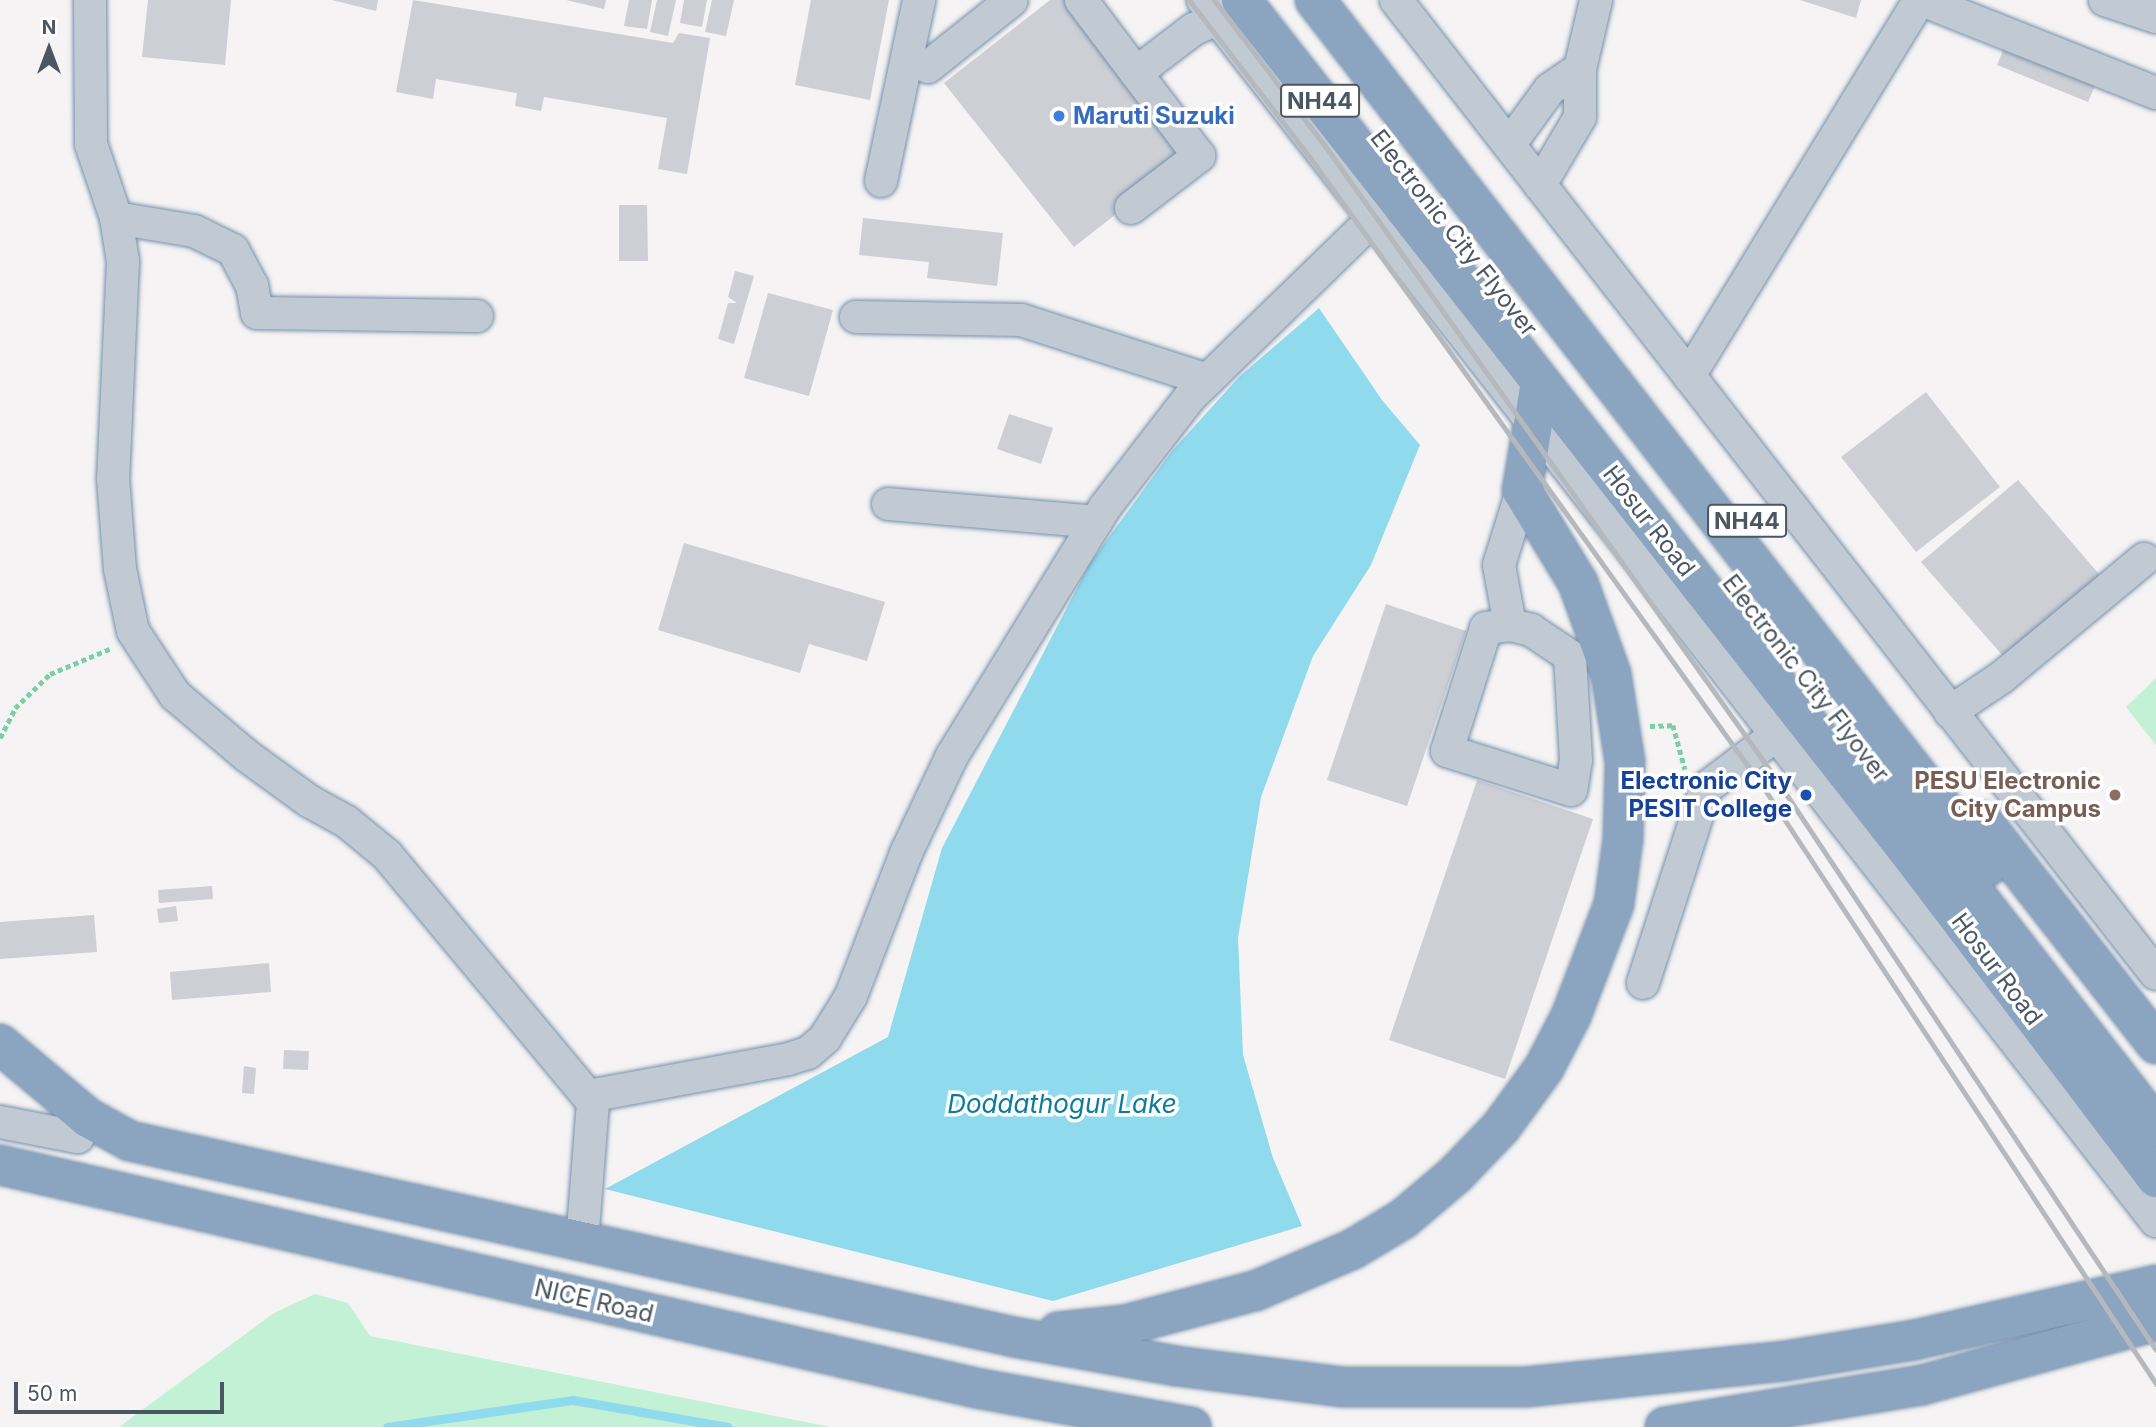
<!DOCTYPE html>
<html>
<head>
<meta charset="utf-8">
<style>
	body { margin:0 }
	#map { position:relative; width:2156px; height:1427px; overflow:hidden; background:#f5f3f3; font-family:Inter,sans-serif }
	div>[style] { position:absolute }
	.green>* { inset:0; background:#c3f1d5 }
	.water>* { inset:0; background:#90daee }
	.stream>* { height:9px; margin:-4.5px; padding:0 4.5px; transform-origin:4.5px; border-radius:4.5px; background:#90daee }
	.building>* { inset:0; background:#cdcfd5 }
	.path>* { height:4.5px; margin-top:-2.25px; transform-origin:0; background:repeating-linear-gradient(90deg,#7ad0a6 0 5px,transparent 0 8.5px) }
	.roads { filter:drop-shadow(0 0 2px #7690ad) drop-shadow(0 0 2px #7690ad) }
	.minor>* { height:32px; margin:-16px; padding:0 16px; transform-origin:16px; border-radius:16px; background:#c1cad2 }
	.highway>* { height:38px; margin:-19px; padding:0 19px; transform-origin:19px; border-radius:19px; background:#8ba5c1 }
	.rail>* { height:5px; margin:-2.5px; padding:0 2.5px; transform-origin:2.5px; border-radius:2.5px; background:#b5b8bd }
	.dots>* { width:19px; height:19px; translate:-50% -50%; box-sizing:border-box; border:4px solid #fff; border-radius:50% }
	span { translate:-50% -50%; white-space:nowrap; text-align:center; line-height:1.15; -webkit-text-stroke:7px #fff; paint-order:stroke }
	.shield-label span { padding:2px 5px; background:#fff; border:2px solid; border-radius:5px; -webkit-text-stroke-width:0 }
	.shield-label { font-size:23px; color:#4a5661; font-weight:700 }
	.shop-label { font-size:24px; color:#366cbe; font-weight:700 }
	.left { translate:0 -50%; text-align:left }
	.street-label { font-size:24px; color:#4a5661 }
	.transit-label { font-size:24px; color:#164399; font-weight:700 }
	.right { translate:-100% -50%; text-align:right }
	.education-label { font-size:24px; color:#785e54; font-weight:700 }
	.water-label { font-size:26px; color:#0c7c9b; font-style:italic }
	.north { position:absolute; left:14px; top:14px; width:70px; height:70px; -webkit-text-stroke:5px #fff; paint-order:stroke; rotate:0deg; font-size:19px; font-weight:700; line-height:28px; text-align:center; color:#4a5661 }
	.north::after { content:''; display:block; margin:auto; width:24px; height:32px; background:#4a5661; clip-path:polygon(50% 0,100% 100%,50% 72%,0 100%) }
	.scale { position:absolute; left:14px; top:1382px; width:210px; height:32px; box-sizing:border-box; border:4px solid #4a5661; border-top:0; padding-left:9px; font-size:21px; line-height:24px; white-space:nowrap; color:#4a5661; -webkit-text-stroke:5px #fff; paint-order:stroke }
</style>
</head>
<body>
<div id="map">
	<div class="green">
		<div style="clip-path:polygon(2156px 678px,2156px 745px,2126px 707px)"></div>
		<div style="clip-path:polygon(315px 1294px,348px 1303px,370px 1336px,831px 1427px,119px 1427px,274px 1313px)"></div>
	</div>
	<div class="water">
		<div style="clip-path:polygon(1319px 308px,1382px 400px,1420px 445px,1371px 565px,1313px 656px,1261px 797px,1238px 938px,1243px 1055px,1273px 1158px,1302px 1226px,1053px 1301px,605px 1189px,888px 1037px,942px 848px,1090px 563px,1172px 451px,1240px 376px)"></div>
	</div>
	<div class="stream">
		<div style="left:387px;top:1427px;width:188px;rotate:-8.3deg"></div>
		<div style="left:573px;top:1400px;width:157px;rotate:9.9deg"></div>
	</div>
	<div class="building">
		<div style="clip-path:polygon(148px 0,231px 0,225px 65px,142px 57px)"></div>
		<div style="clip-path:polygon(332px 0,378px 0,376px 11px)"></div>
		<div style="clip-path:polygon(413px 0,673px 43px,679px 33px,710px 38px,687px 174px,658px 169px,667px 118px,544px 97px,541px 111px,515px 106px,517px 93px,436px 79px,433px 99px,396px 92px)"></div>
		<div style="clip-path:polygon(566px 0,606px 0,604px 9px)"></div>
		<div style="clip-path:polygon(629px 0,652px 0,647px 29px,624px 26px)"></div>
		<div style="clip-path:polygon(657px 0,676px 0,668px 36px,650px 32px)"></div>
		<div style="clip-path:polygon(684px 0,707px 0,702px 27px,680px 23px)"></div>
		<div style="clip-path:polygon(712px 0,734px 0,726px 36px,705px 32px)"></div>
		<div style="clip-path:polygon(811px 0,889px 0,870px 100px,795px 85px)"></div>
		<div style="clip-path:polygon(1050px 0,1073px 0,1194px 153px,1074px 247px,944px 83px)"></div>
		<div style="clip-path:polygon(1800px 0,1861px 0,1856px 18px)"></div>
		<div style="clip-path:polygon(2009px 36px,2100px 74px,2088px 102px,1997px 65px)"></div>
		<div style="clip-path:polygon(619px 205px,647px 205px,648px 261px,619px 261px)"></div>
		<div style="clip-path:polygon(863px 218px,1003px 233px,997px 286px,927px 278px,929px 262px,859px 255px)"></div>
		<div style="clip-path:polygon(735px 271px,754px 276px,734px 344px,718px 339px,728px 303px,737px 303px,728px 297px)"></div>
		<div style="clip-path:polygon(768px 293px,833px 310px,809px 396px,744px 378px)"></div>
		<div style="clip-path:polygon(1926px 392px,2000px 487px,1916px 552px,1841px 457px)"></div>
		<div style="clip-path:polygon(1009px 414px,1053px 428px,1041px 464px,997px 449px)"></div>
		<div style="clip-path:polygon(2018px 480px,2105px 581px,2009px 663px,1921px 562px)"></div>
		<div style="clip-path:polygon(684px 543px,885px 602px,867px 661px,809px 644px,800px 673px,658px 630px)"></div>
		<div style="clip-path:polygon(1386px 604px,1466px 631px,1407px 806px,1327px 780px)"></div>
		<div style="clip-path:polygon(1477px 780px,1593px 819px,1505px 1079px,1389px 1040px)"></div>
		<div style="clip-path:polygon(212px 886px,213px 899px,159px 903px,158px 890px)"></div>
		<div style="clip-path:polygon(176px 906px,178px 921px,159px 923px,157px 909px)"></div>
		<div style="clip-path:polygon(94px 915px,97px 952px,0 959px,0 922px)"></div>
		<div style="clip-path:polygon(269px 963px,271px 992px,172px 1000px,170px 972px)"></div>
		<div style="clip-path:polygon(284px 1050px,309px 1051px,308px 1070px,283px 1069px)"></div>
		<div style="clip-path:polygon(244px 1066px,256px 1068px,254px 1094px,242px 1093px)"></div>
	</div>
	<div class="path">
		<div style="left:1650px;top:726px;width:23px;rotate:-2deg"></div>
		<div style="left:1673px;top:725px;width:46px;rotate:74.7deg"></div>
		<div style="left:0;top:738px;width:34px;rotate:-63deg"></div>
		<div style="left:15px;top:708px;width:49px;rotate:-44.2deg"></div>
		<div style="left:50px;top:674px;width:67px;rotate:-22.8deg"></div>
	</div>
	<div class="roads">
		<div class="minor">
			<div style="left:90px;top:0;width:144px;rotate:89.6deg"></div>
			<div style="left:91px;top:144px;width:78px;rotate:71.3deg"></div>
			<div style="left:116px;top:218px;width:44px;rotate:80.8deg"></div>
			<div style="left:123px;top:261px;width:217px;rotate:92.6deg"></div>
			<div style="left:113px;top:478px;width:91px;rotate:85.6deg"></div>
			<div style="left:120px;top:569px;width:63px;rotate:78.2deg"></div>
			<div style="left:133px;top:631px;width:77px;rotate:56.7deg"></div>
			<div style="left:175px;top:695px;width:94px;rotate:40.3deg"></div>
			<div style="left:247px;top:756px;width:77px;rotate:36deg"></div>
			<div style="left:309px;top:801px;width:43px;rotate:28.9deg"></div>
			<div style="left:347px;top:822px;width:52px;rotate:39.5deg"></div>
			<div style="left:387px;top:855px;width:322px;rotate:50.2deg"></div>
			<div style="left:1081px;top:0;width:91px;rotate:53deg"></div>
			<div style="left:1203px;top:0;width:1549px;rotate:52.03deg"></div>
			<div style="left:1396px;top:0;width:1235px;rotate:52.04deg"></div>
			<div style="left:1922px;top:0;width:252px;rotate:21.7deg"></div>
			<div style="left:2105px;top:0;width:54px;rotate:18.4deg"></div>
			<div style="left:928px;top:67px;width:107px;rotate:-38.6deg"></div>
			<div style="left:1509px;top:145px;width:69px;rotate:-53.8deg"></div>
			<div style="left:1550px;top:89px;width:36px;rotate:-34deg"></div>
			<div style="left:881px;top:181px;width:185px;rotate:-78.1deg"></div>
			<div style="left:1540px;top:185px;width:79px;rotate:-59.5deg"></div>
			<div style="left:1580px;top:117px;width:48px;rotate:-90deg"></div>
			<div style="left:1580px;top:69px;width:71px;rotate:-76.9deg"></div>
			<div style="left:1131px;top:208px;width:86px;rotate:-37.4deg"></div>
			<div style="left:1199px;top:156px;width:104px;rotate:-127.2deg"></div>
			<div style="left:1136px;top:73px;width:73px;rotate:-37.2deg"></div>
			<div style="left:1194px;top:29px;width:26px;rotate:-23deg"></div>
			<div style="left:116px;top:218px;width:79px;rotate:9.5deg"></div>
			<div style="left:194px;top:231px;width:43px;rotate:26deg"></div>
			<div style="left:233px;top:250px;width:40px;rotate:62deg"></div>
			<div style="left:252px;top:285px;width:28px;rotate:80deg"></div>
			<div style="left:257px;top:313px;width:220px;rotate:0.8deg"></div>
			<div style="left:856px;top:317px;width:165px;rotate:1deg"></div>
			<div style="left:1021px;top:320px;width:196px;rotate:17.8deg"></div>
			<div style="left:1689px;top:376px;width:441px;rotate:-58.5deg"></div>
			<div style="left:888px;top:504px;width:209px;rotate:4.9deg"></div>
			<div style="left:1510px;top:625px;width:22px;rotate:13deg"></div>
			<div style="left:1531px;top:630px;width:47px;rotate:33.7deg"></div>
			<div style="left:1570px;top:656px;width:104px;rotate:86.7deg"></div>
			<div style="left:1576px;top:760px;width:30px;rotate:99deg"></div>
			<div style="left:1571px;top:790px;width:130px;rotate:-162.5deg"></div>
			<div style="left:1447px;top:751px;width:129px;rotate:-72.4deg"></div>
			<div style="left:1486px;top:628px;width:24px;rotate:-7deg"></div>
			<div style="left:1510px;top:625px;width:61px;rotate:-100.4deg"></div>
			<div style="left:1499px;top:565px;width:77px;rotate:-72.7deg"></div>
			<div style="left:1950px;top:712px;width:63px;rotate:-33.9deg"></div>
			<div style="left:2002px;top:677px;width:185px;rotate:-39.7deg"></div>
			<div style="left:1643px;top:983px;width:205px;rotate:-72.1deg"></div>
			<div style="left:1706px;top:788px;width:88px;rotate:-37.1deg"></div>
			<div style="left:0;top:1122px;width:79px;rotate:10.9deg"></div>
			<div style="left:78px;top:1137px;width:21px;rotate:-62deg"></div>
			<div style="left:582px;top:1242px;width:140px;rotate:-85.5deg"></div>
			<div style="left:593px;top:1102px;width:11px;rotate:-49deg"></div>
			<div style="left:600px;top:1094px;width:191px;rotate:-10.5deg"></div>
			<div style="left:788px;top:1059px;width:21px;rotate:-17deg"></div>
			<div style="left:808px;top:1053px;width:23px;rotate:-41deg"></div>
			<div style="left:825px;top:1038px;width:49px;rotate:-58.2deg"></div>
			<div style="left:851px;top:996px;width:155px;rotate:-68.9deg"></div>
			<div style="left:907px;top:851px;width:105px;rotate:-64.7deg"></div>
			<div style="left:952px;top:756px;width:292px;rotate:-58.4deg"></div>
			<div style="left:1105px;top:507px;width:139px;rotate:-52.3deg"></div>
			<div style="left:1190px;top:397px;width:255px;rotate:-44.2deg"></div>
		</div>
		<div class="highway">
			<div style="left:1241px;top:0;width:1090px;rotate:51.93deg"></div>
			<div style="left:1913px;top:858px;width:402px;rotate:52.8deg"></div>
			<div style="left:1315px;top:0;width:1097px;rotate:52.15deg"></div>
			<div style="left:1897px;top:794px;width:422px;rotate:52.1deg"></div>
			<div style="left:1982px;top:821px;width:283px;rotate:52deg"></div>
			<div style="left:0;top:1044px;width:115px;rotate:40.1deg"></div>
			<div style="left:88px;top:1118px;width:48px;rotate:28.7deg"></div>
			<div style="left:130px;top:1141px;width:905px;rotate:12.5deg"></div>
			<div style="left:1014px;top:1337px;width:165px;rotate:10.1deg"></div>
			<div style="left:1176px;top:1366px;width:167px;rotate:7.2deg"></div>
			<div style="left:1342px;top:1387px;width:183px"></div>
			<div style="left:1525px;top:1387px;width:261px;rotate:-5.7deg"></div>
			<div style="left:1785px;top:1361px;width:131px;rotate:-9.2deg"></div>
			<div style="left:1914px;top:1340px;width:248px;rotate:-12.8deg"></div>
			<div style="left:0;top:1165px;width:1001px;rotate:12.87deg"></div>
			<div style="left:976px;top:1388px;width:219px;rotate:10.3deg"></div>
			<div style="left:1058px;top:1332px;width:67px;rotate:-6deg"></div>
			<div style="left:1125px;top:1325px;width:134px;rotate:-14.7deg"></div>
			<div style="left:1255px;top:1291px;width:107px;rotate:-23.2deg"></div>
			<div style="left:1353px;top:1249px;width:58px;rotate:-31deg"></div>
			<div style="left:1403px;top:1219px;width:68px;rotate:-40.2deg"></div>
			<div style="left:1455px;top:1175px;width:66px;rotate:-46.2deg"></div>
			<div style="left:1501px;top:1127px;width:73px;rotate:-53.9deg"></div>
			<div style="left:1544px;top:1068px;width:59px;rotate:-62.6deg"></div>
			<div style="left:1571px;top:1016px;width:120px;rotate:-69deg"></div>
			<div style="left:1614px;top:904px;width:66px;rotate:-82.1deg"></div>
			<div style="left:1623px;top:839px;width:77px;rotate:-88.5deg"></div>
			<div style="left:1625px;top:762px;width:89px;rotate:-99deg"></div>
			<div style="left:1611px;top:674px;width:97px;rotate:-109.9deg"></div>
			<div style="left:1578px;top:583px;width:108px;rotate:-121.3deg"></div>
			<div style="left:1522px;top:491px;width:110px;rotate:-80.6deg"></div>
			<div style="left:1665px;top:1427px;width:260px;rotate:-9.3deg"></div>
			<div style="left:1922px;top:1385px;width:243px;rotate:-15.3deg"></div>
		</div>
	</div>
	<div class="rail">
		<div style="left:1189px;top:0;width:200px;rotate:52.5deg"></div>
		<div style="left:1311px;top:159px;width:774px;rotate:54.26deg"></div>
		<div style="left:1763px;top:787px;width:715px;rotate:56.64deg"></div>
		<div style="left:1214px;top:0;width:183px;rotate:52.8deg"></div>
		<div style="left:1325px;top:146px;width:774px;rotate:54.52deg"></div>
		<div style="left:1774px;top:776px;width:689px;rotate:56.36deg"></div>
	</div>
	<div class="dots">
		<div style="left:1059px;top:116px;background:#3f7fe0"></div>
		<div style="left:1806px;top:795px;background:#1a4fb4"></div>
		<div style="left:2115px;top:795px;background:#8d6e63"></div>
	</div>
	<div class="shield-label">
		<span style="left:1320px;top:101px">NH44</span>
		<span style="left:1747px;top:521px">NH44</span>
	</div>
	<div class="shop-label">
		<span class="left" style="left:1073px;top:116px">Maruti Suzuki</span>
	</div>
	<div class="street-label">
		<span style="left:1454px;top:233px;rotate:52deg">Electronic City Flyover</span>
		<span style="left:1649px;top:521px;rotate:52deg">Hosur Road</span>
		<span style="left:1806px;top:678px;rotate:52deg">Electronic City Flyover</span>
		<span style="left:1997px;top:969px;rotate:53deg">Hosur Road</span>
		<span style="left:594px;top:1301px;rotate:13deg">NICE Road</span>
	</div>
	<div class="transit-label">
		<span class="right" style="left:1792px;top:795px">Electronic City<br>PESIT College</span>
	</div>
	<div class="education-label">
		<span class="right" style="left:2101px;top:795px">PESU Electronic<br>City Campus</span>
	</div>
	<div class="water-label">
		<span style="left:1062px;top:1104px">Doddathogur Lake</span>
	</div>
	<div class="north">N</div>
	<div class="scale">50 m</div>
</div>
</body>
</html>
